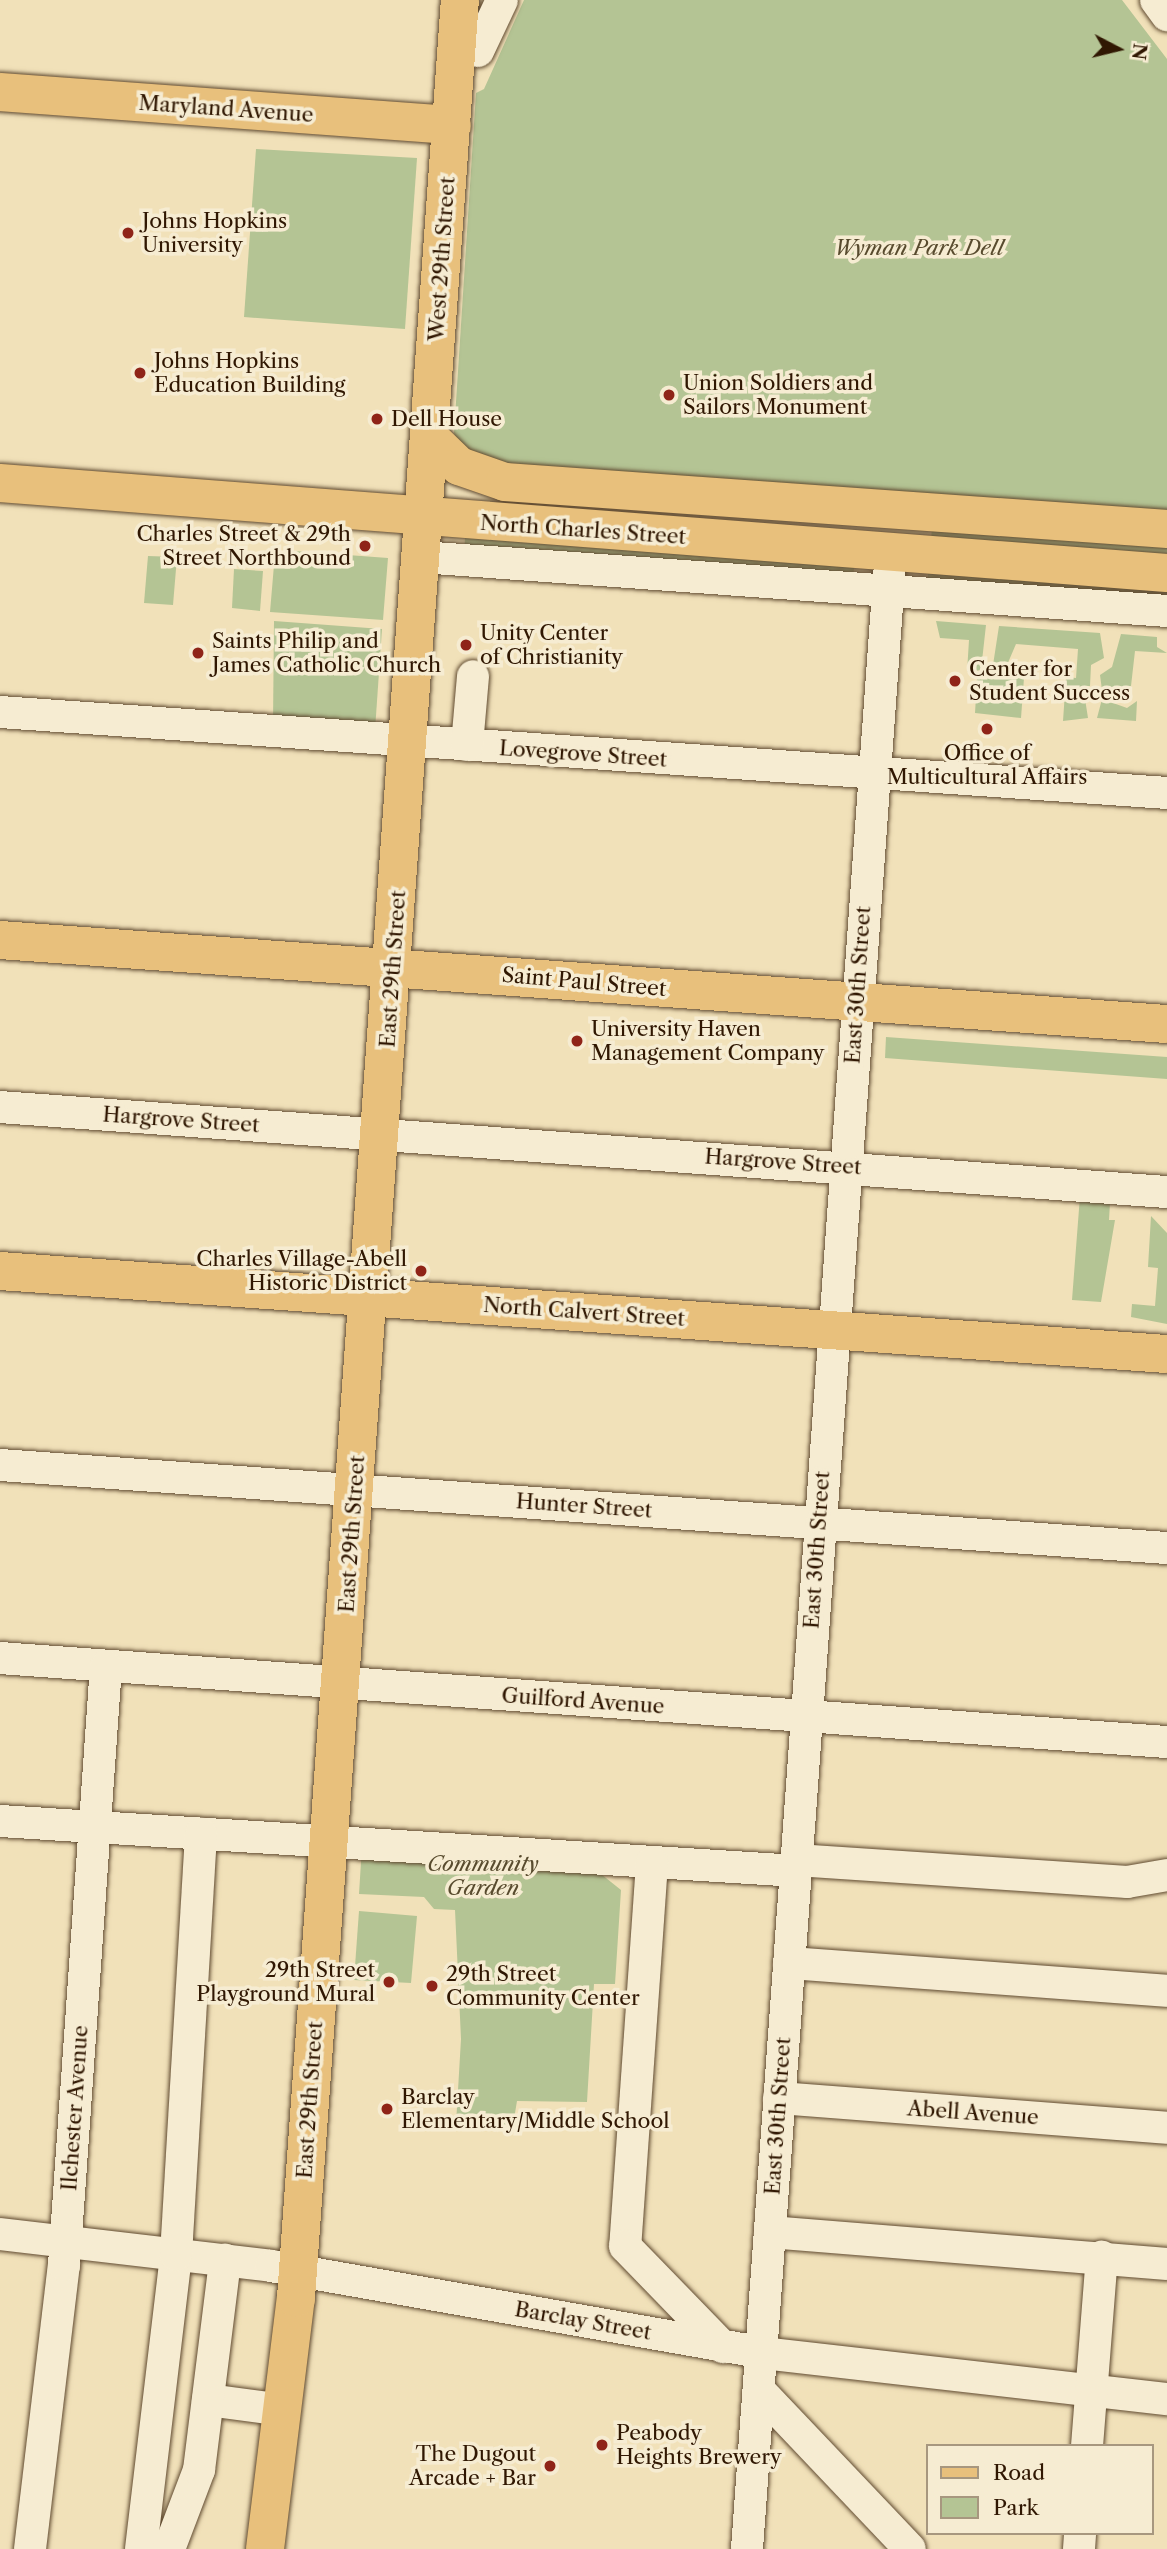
<!DOCTYPE html>
<html>
<head>
<meta charset="utf-8">
<style>
	body { margin:0 }
	#map { position:relative; width:1167px; height:2549px; overflow:hidden; background:#f1e1b9; font-family:"Libre Caslon Text",serif }
	div>[style] { position:absolute }
	.green>* { inset:0; background:#b4c494 }
	.roads { filter:drop-shadow(0 0 2px #604a30) drop-shadow(0 0 2px #604a30) }
	.minor>* { height:32px; margin:-16px; padding:0 16px; transform-origin:16px; border-radius:16px; background:#f6ecd2 }
	.major>* { height:38px; margin:-19px; padding:0 19px; transform-origin:19px; border-radius:19px; background:#e8c07c }
	.dots>* { width:19px; height:19px; translate:-50% -50%; box-sizing:border-box; border:4px solid #f6ecd2; border-radius:50% }
	span { translate:-50% -50%; white-space:nowrap; text-align:center; line-height:1.15; -webkit-text-stroke:7px #f6ecd2; paint-order:stroke }
	.street-label { font-size:21px; color:#301702 }
	.poi-label { font-size:21px; color:#301702 }
	.left { translate:0 -50%; text-align:left }
	.right { translate:-100% -50%; text-align:right }
	.park-label { font-size:21px; color:#584b2e; font-style:italic }
	.legend { position:absolute; left:926px; top:2444px; width:228px; height:91px; box-sizing:border-box; background:#f6ecd2; border:2px solid #a7977f; margin:0; padding:9px 12px; list-style:none; font-size:21px; color:#301702 }
	.legend li { display:flex; align-items:center; gap:14px; height:35px }
	.legend b { width:35px; border:2px solid #a7977f }
	.north { position:absolute; left:1083px; top:14px; width:70px; height:70px; -webkit-text-stroke:5px #f6ecd2; paint-order:stroke; rotate:97deg; font-size:19px; font-weight:700; line-height:28px; text-align:center; color:#301702 }
	.north::after { content:''; display:block; margin:auto; width:24px; height:32px; background:#301702; clip-path:polygon(50% 0,100% 100%,50% 72%,0 100%) }
</style>
</head>
<body>
<div id="map">
	<div class="green">
		<div style="clip-path:polygon(524px 0,1122px 0,1167px 59px,1167px 513px,500px 466px,461px 449px,454px 433px,476px 93px,484px 89px)"></div>
		<div style="clip-path:polygon(256px 149px,417px 158px,405px 329px,244px 317px)"></div>
		<div style="clip-path:polygon(932px 523px,1167px 541px,1167px 561px,931px 545px)"></div>
		<div style="clip-path:polygon(465px 538px,854px 567px,853px 583px,464px 554px)"></div>
		<div style="clip-path:polygon(294px 551px,388px 558px,383px 620px,270px 612px,274px 565px,287px 563px)"></div>
		<div style="clip-path:polygon(148px 556px,177px 557px,173px 605px,144px 603px)"></div>
		<div style="clip-path:polygon(234px 569px,263px 571px,260px 611px,232px 608px)"></div>
		<div style="clip-path:polygon(928px 572px,1167px 589px,1167px 605px,927px 588px)"></div>
		<div style="clip-path:polygon(274px 621px,382px 629px,375px 730px,273px 722px)"></div>
		<div style="clip-path:polygon(936px 621px,986px 625px,981px 670px,967px 672px,969px 640px,940px 638px)"></div>
		<div style="clip-path:polygon(999px 626px,1100px 633px,1104px 658px,1091px 665px,1090px 686px,1083px 686px,1088px 718px,1063px 721px,1066px 677px,1076px 678px,1078px 649px,1016px 644px,1004px 672px,993px 665px)"></div>
		<div style="clip-path:polygon(1121px 634px,1157px 637px,1157px 647px,1167px 653px,1135px 651px,1131px 686px,1102px 690px,1100px 675px,1112px 667px)"></div>
		<div style="clip-path:polygon(990px 669px,1024px 678px,1021px 718px,975px 713px,977px 679px)"></div>
		<div style="clip-path:polygon(1102px 699px,1127px 708px,1137px 701px,1136px 721px,1097px 718px)"></div>
		<div style="clip-path:polygon(886px 1037px,1167px 1057px,1167px 1079px,885px 1058px)"></div>
		<div style="clip-path:polygon(1080px 1196px,1110px 1203px,1109px 1220px,1115px 1220px,1101px 1302px,1072px 1300px)"></div>
		<div style="clip-path:polygon(1151px 1216px,1167px 1233px,1167px 1324px,1131px 1317px,1132px 1304px,1155px 1306px,1158px 1268px,1148px 1267px)"></div>
		<div style="clip-path:polygon(362px 1846px,586px 1862px,621px 1890px,615px 1984px,594px 1984px,587px 2102px,517px 2101px,513px 2125px,456px 2124px,461px 2039px,455px 1910px,434px 1909px,424px 1897px,359px 1894px)"></div>
		<div style="clip-path:polygon(359px 1911px,417px 1916px,411px 1983px,354px 1980px)"></div>
	</div>
	<div class="roads">
		<div class="minor">
			<div style="left:1156px;top:0;width:19px;rotate:54deg"></div>
			<div style="left:478px;top:51px;width:56px;rotate:-64.8deg"></div>
			<div style="left:421px;top:557px;width:748px;rotate:4.14deg"></div>
			<div style="left:0;top:712px;width:1170px;rotate:3.97deg"></div>
			<div style="left:467px;top:745px;width:69px;rotate:-85deg"></div>
			<div style="left:0;top:1107px;width:1170px;rotate:4.17deg"></div>
			<div style="left:0;top:1465px;width:1170px;rotate:4.07deg"></div>
			<div style="left:0;top:1658px;width:1170px;rotate:4.12deg"></div>
			<div style="left:0;top:1821px;width:798px;rotate:3.59deg"></div>
			<div style="left:796px;top:1860px;width:332px;rotate:3.8deg"></div>
			<div style="left:1127px;top:1882px;width:41px;rotate:-9.9deg"></div>
			<div style="left:652px;top:1863px;width:384px;rotate:94deg"></div>
			<div style="left:625px;top:2246px;width:141px;rotate:45.9deg"></div>
			<div style="left:789px;top:1963px;width:379px;rotate:4.2deg"></div>
			<div style="left:779px;top:2098px;width:389px;rotate:4.4deg"></div>
			<div style="left:770px;top:2232px;width:398px;rotate:4.6deg"></div>
			<div style="left:0;top:2234px;width:273px;rotate:6.7deg"></div>
			<div style="left:271px;top:2266px;width:499px;rotate:10deg"></div>
			<div style="left:762px;top:2353px;width:408px;rotate:6.5deg"></div>
			<div style="left:759px;top:2390px;width:219px;rotate:46.5deg"></div>
			<div style="left:208px;top:2400px;width:76px;rotate:7.6deg"></div>
			<div style="left:1087px;top:2446px;width:190px;rotate:-85.5deg"></div>
			<div style="left:30px;top:2549px;width:286px;rotate:-83.2deg"></div>
			<div style="left:64px;top:2265px;width:600px;rotate:-85.99deg"></div>
			<div style="left:141px;top:2549px;width:296px;rotate:-83.2deg"></div>
			<div style="left:176px;top:2255px;width:422px;rotate:-86.6deg"></div>
			<div style="left:169px;top:2549px;width:85px;rotate:-69.2deg"></div>
			<div style="left:199px;top:2470px;width:212px;rotate:-82.9deg"></div>
			<div style="left:747px;top:2549px;width:2003px;rotate:-85.88deg"></div>
			<div style="left:1079px;top:2549px;width:16px;rotate:-86deg"></div>
		</div>
		<div class="major">
			<div style="left:0;top:92px;width:453px;rotate:4.2deg"></div>
			<div style="left:429px;top:437px;width:42px;rotate:44deg"></div>
			<div style="left:459px;top:466px;width:49px;rotate:19.2deg"></div>
			<div style="left:505px;top:482px;width:664px;rotate:4.06deg"></div>
			<div style="left:0;top:483px;width:1170px;rotate:4.41deg"></div>
			<div style="left:0;top:940px;width:1170px;rotate:4.12deg"></div>
			<div style="left:0;top:1271px;width:1170px;rotate:4.07deg"></div>
			<div style="left:265px;top:2549px;width:253px;rotate:-83deg"></div>
			<div style="left:296px;top:2298px;width:2304px;rotate:-85.92deg"></div>
		</div>
	</div>
	<div class="dots">
		<div style="left:128px;top:233px;background:#8f2418"></div>
		<div style="left:140px;top:373px;background:#8f2418"></div>
		<div style="left:669px;top:395px;background:#8f2418"></div>
		<div style="left:377px;top:419px;background:#8f2418"></div>
		<div style="left:365px;top:546px;background:#8f2418"></div>
		<div style="left:466px;top:645px;background:#8f2418"></div>
		<div style="left:198px;top:653px;background:#8f2418"></div>
		<div style="left:955px;top:681px;background:#8f2418"></div>
		<div style="left:987px;top:729px;background:#8f2418"></div>
		<div style="left:577px;top:1041px;background:#8f2418"></div>
		<div style="left:421px;top:1271px;background:#8f2418"></div>
		<div style="left:389px;top:1982px;background:#8f2418"></div>
		<div style="left:432px;top:1986px;background:#8f2418"></div>
		<div style="left:387px;top:2109px;background:#8f2418"></div>
		<div style="left:602px;top:2445px;background:#8f2418"></div>
		<div style="left:550px;top:2466px;background:#8f2418"></div>
	</div>
	<div class="street-label">
		<span style="left:226px;top:109px;rotate:4deg">Maryland Avenue</span>
		<span style="left:442px;top:259px;rotate:-86deg">West 29th Street</span>
		<span style="left:583px;top:530px;rotate:4deg">North Charles Street</span>
		<span style="left:583px;top:754px;rotate:4deg">Lovegrove Street</span>
		<span style="left:393px;top:969px;rotate:-86deg">East 29th Street</span>
		<span style="left:584px;top:982px;rotate:5deg">Saint Paul Street</span>
		<span style="left:858px;top:985px;rotate:-86deg">East 30th Street</span>
		<span style="left:181px;top:1120px;rotate:4deg">Hargrove Street</span>
		<span style="left:783px;top:1162px;rotate:4deg">Hargrove Street</span>
		<span style="left:584px;top:1312px;rotate:4deg">North Calvert Street</span>
		<span style="left:584px;top:1506px;rotate:4deg">Hunter Street</span>
		<span style="left:352px;top:1534px;rotate:-86deg">East 29th Street</span>
		<span style="left:817px;top:1550px;rotate:-86deg">East 30th Street</span>
		<span style="left:583px;top:1701px;rotate:4deg">Guilford Avenue</span>
		<span style="left:310px;top:2100px;rotate:-86deg">East 29th Street</span>
		<span style="left:75px;top:2108px;rotate:-86deg">Ilchester Avenue</span>
		<span style="left:973px;top:2113px;rotate:4deg">Abell Avenue</span>
		<span style="left:778px;top:2116px;rotate:-86deg">East 30th Street</span>
		<span style="left:583px;top:2321px;rotate:10deg">Barclay Street</span>
	</div>
	<div class="poi-label">
		<span class="left" style="left:142px;top:233px">Johns Hopkins<br>University</span>
		<span class="left" style="left:154px;top:373px">Johns Hopkins<br>Education Building</span>
		<span class="left" style="left:683px;top:395px">Union Soldiers and<br>Sailors Monument</span>
		<span class="left" style="left:391px;top:419px">Dell House</span>
		<span class="right" style="left:351px;top:546px">Charles Street &amp; 29th<br>Street Northbound</span>
		<span class="left" style="left:480px;top:645px">Unity Center<br>of Christianity</span>
		<span class="left" style="left:212px;top:653px">Saints Philip and<br>James Catholic Church</span>
		<span class="left" style="left:969px;top:681px">Center for<br>Student Success</span>
		<span style="left:987px;top:765px">Office of<br>Multicultural Affairs</span>
		<span class="left" style="left:591px;top:1041px">University Haven<br>Management Company</span>
		<span class="right" style="left:407px;top:1271px">Charles Village-Abell<br>Historic District</span>
		<span class="right" style="left:375px;top:1982px">29th Street<br>Playground Mural</span>
		<span class="left" style="left:446px;top:1986px">29th Street<br>Community Center</span>
		<span class="left" style="left:401px;top:2109px">Barclay<br>Elementary/Middle School</span>
		<span class="left" style="left:616px;top:2445px">Peabody<br>Heights Brewery</span>
		<span class="right" style="left:536px;top:2466px">The Dugout<br>Arcade + Bar</span>
	</div>
	<div class="park-label">
		<span style="left:919px;top:248px">Wyman Park Dell</span>
		<span style="left:483px;top:1876px">Community<br>Garden</span>
	</div>
	<ul class="legend">
	<li><b style="height:9px;background:#e8c07c"></b>Road</li>
	<li><b style="height:19px;background:#b4c494"></b>Park</li>
	</ul>
	<div class="north">N</div>
</div>
</body>
</html>
